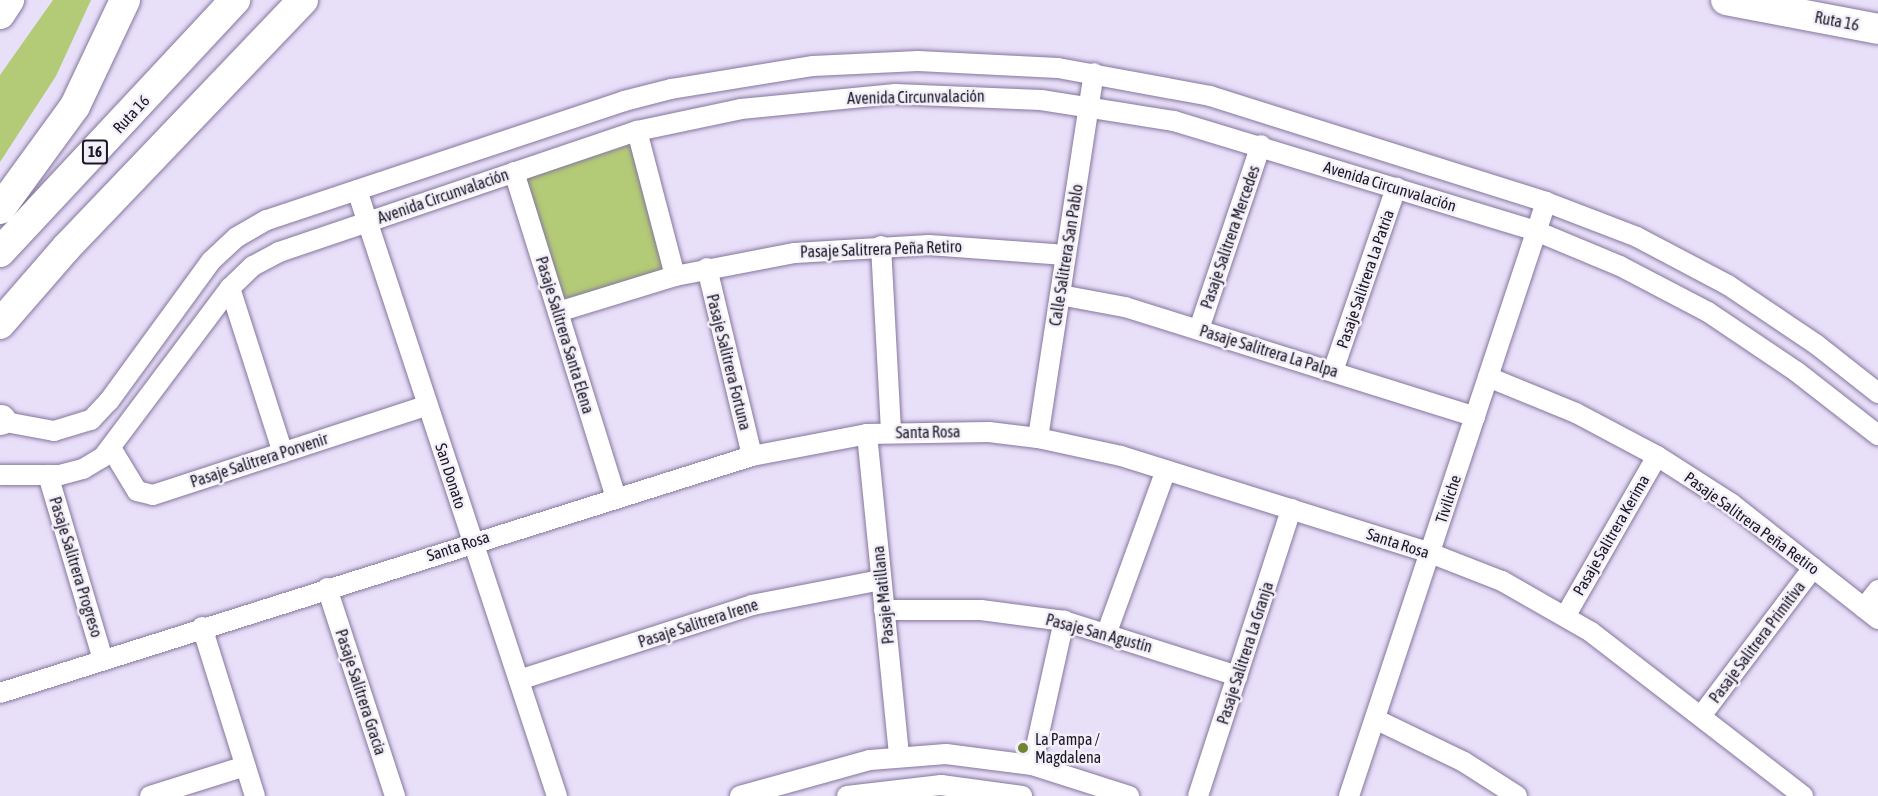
<!DOCTYPE html>
<html>
<head>
<meta charset="utf-8">
<style>
	body { margin:0 }
	#map { position:relative; width:1878px; height:796px; overflow:hidden; background:#e8dff9; font-family:"Asap Condensed",sans-serif }
	div>[style] { position:absolute }
	.green>* { inset:0; background:#b3ca77 }
	.roads { filter:drop-shadow(0 0 2px #85769d) drop-shadow(0 0 2px #85769d) }
	.minor>* { height:20px; margin:-10px; padding:0 10px; transform-origin:10px; border-radius:10px; background:#fff }
	.highway>* { height:30px; margin:-15px; padding:0 15px; transform-origin:15px; border-radius:15px; background:#fff }
	.dots>* { width:16px; height:16px; translate:-50% -50%; box-sizing:border-box; border:3px solid #f2eff8; border-radius:50% }
	span { translate:-50% -50%; white-space:nowrap; text-align:center; line-height:1.15; -webkit-text-stroke:5px #f2eff8; paint-order:stroke }
	.shield-label span { padding:2px 4px; background:#f2eff8; border:2px solid; border-radius:4px; -webkit-text-stroke-width:0 }
	.shield-label { font-size:15px; color:#1c1625; font-weight:700 }
	.street-label { font-size:16px; color:#1c1625 }
	.poi-label { font-size:16px; color:#1c1625 }
	.left { translate:0 -50%; text-align:left }
</style>
</head>
<body>
<div id="map">
	<div class="green">
		<div style="clip-path:polygon(53px 0,91px 0,56px 76px,0 162px,0 75px)"></div>
		<div style="clip-path:polygon(629px 145px,637px 150px,665px 262px,659px 272px,574px 302px,561px 295px,525px 184px,529px 177px)"></div>
	</div>
	<div class="roads">
		<div class="minor">
			<div style="left:637px;top:131px;width:150px;rotate:75.3deg"></div>
			<div style="left:514px;top:172px;width:341px;rotate:72.6deg"></div>
			<div style="left:357px;top:190px;width:638px;rotate:71.74deg"></div>
			<div style="left:881px;top:246px;width:186px;rotate:86.9deg"></div>
			<div style="left:707px;top:268px;width:193px;rotate:76.5deg"></div>
			<div style="left:230px;top:288px;width:173px;rotate:72.2deg"></div>
			<div style="left:1060px;top:295px;width:66px;rotate:10.5deg"></div>
			<div style="left:1125px;top:307px;width:367px;rotate:17.4deg"></div>
			<div style="left:558px;top:312px;width:122px;rotate:-17.1deg"></div>
			<div style="left:675px;top:276px;width:122px;rotate:-10.9deg"></div>
			<div style="left:795px;top:253px;width:134px;rotate:-3.4deg"></div>
			<div style="left:929px;top:245px;width:137px;rotate:4.2deg"></div>
			<div style="left:1199px;top:329px;width:194px;rotate:-71.4deg"></div>
			<div style="left:1333px;top:371px;width:194px;rotate:-71deg"></div>
			<div style="left:1488px;top:377px;width:95px;rotate:22.2deg"></div>
			<div style="left:1576px;top:413px;width:92px;rotate:28deg"></div>
			<div style="left:1657px;top:456px;width:89px;rotate:32.6deg"></div>
			<div style="left:1732px;top:504px;width:186px;rotate:38.2deg"></div>
			<div style="left:0;top:421px;width:55px;rotate:10.5deg"></div>
			<div style="left:54px;top:431px;width:39px;rotate:-17deg"></div>
			<div style="left:91px;top:420px;width:26px;rotate:-47deg"></div>
			<div style="left:109px;top:401px;width:173px;rotate:-53.9deg"></div>
			<div style="left:211px;top:261px;width:35px;rotate:-43deg"></div>
			<div style="left:237px;top:237px;width:34px;rotate:-30deg"></div>
			<div style="left:267px;top:220px;width:376px;rotate:-18.4deg"></div>
			<div style="left:624px;top:101px;width:49px;rotate:-14.3deg"></div>
			<div style="left:671px;top:89px;width:144px;rotate:-9.2deg"></div>
			<div style="left:813px;top:66px;width:105px;rotate:-2.7deg"></div>
			<div style="left:918px;top:61px;width:140px;rotate:2.9deg"></div>
			<div style="left:1058px;top:68px;width:155px;rotate:10.4deg"></div>
			<div style="left:1210px;top:96px;width:352px;rotate:17.5deg"></div>
			<div style="left:1546px;top:202px;width:97px;rotate:21deg"></div>
			<div style="left:1637px;top:237px;width:103px;rotate:27.8deg"></div>
			<div style="left:1728px;top:285px;width:107px;rotate:34deg"></div>
			<div style="left:1817px;top:345px;width:78px;rotate:38.2deg"></div>
			<div style="left:867px;top:434px;width:324px;rotate:84.3deg"></div>
			<div style="left:1038px;top:438px;width:369px;rotate:-81.3deg"></div>
			<div style="left:111px;top:448px;width:50px;rotate:58.8deg"></div>
			<div style="left:137px;top:491px;width:16px;rotate:14deg"></div>
			<div style="left:153px;top:495px;width:289px;rotate:-18.1deg"></div>
			<div style="left:0;top:475px;width:60px"></div>
			<div style="left:60px;top:475px;width:24px;rotate:-15deg"></div>
			<div style="left:83px;top:469px;width:23px;rotate:-31deg"></div>
			<div style="left:103px;top:457px;width:211px;rotate:-53.1deg"></div>
			<div style="left:230px;top:288px;width:32px;rotate:-44deg"></div>
			<div style="left:253px;top:266px;width:30px;rotate:-28deg"></div>
			<div style="left:279px;top:252px;width:378px;rotate:-18.7deg"></div>
			<div style="left:637px;top:131px;width:106px;rotate:-11.9deg"></div>
			<div style="left:741px;top:109px;width:155px;rotate:-5.6deg"></div>
			<div style="left:895px;top:94px;width:146px;rotate:2.4deg"></div>
			<div style="left:1041px;top:100px;width:135px;rotate:9deg"></div>
			<div style="left:1174px;top:121px;width:378px;rotate:16.9deg"></div>
			<div style="left:1536px;top:231px;width:91px;rotate:22.6deg"></div>
			<div style="left:1620px;top:266px;width:99px;rotate:27.6deg"></div>
			<div style="left:1708px;top:312px;width:107px;rotate:34deg"></div>
			<div style="left:1797px;top:372px;width:103px;rotate:37.9deg"></div>
			<div style="left:48px;top:475px;width:193px;rotate:73.4deg"></div>
			<div style="left:327px;top:588px;width:219px;rotate:71.9deg"></div>
			<div style="left:1864px;top:608px;width:23px;rotate:-52deg"></div>
			<div style="left:884px;top:610px;width:97px"></div>
			<div style="left:981px;top:610px;width:84px;rotate:7.5deg"></div>
			<div style="left:1064px;top:621px;width:182px;rotate:17.6deg"></div>
			<div style="left:1566px;top:615px;width:183px;rotate:-60.2deg"></div>
			<div style="left:202px;top:627px;width:177px;rotate:72.6deg"></div>
			<div style="left:1107px;top:632px;width:172px;rotate:-70deg"></div>
			<div style="left:519px;top:680px;width:245px;rotate:-17.8deg"></div>
			<div style="left:752px;top:605px;width:131px;rotate:-11deg"></div>
			<div style="left:0;top:693px;width:788px;rotate:-17.49deg"></div>
			<div style="left:752px;top:456px;width:117px;rotate:-10.8deg"></div>
			<div style="left:867px;top:434px;width:122px;rotate:-0.9deg"></div>
			<div style="left:989px;top:432px;width:49px;rotate:7deg"></div>
			<div style="left:1038px;top:438px;width:85px;rotate:12.2deg"></div>
			<div style="left:1121px;top:456px;width:324px;rotate:17.4deg"></div>
			<div style="left:1430px;top:553px;width:77px;rotate:21.3deg"></div>
			<div style="left:1502px;top:581px;width:103px;rotate:29.8deg"></div>
			<div style="left:1591px;top:632px;width:268px;rotate:37.7deg"></div>
			<div style="left:1701px;top:716px;width:186px;rotate:-52.9deg"></div>
			<div style="left:1375px;top:719px;width:99px;rotate:25.8deg"></div>
			<div style="left:1464px;top:762px;width:63px;rotate:32.7deg"></div>
			<div style="left:1032px;top:765px;width:148px;rotate:-77.5deg"></div>
			<div style="left:150px;top:796px;width:100px;rotate:-17.5deg"></div>
			<div style="left:740px;top:796px;width:135px;rotate:-15.5deg"></div>
			<div style="left:870px;top:760px;width:76px;rotate:-4.5deg"></div>
			<div style="left:946px;top:754px;width:87px;rotate:7.3deg"></div>
			<div style="left:1032px;top:765px;width:102px;rotate:17.7deg"></div>
			<div style="left:847px;top:796px;width:95px;rotate:-6.7deg"></div>
			<div style="left:941px;top:785px;width:82px;rotate:7.7deg"></div>
			<div style="left:1198px;top:796px;width:302px;rotate:-72deg"></div>
			<div style="left:1349px;top:796px;width:626px;rotate:-71.65deg"></div>
		</div>
		<div class="highway">
			<div style="left:1726px;top:0;width:155px;rotate:10.8deg"></div>
			<div style="left:0;top:14px;width:17px;rotate:-57deg"></div>
			<div style="left:0;top:209px;width:127px;rotate:-53.9deg"></div>
			<div style="left:75px;top:106px;width:117px;rotate:-64.7deg"></div>
			<div style="left:0;top:252px;width:345px;rotate:-47deg"></div>
			<div style="left:0;top:324px;width:101px;rotate:-49deg"></div>
			<div style="left:66px;top:248px;width:343px;rotate:-46.3deg"></div>
			<div style="left:0;top:420px;width:1px"></div>
		</div>
	</div>
	<div class="dots">
		<div style="left:1023px;top:748px;background:#6f8333"></div>
	</div>
	<div class="shield-label">
		<span style="left:95px;top:152px">16</span>
	</div>
	<div class="street-label">
		<span style="left:1837px;top:21px;rotate:11deg">Ruta 16</span>
		<span style="left:916px;top:97px;rotate:-1deg">Avenida Circunvalación</span>
		<span style="left:131px;top:114px;rotate:-47deg">Ruta 16</span>
		<span style="left:1390px;top:186px;rotate:17deg">Avenida Circunvalación</span>
		<span style="left:443px;top:196px;rotate:-19deg">Avenida Circunvalación</span>
		<span style="left:1230px;top:237px;rotate:-71deg">Pasaje Salitrera Mercedes</span>
		<span style="left:881px;top:249px;rotate:-2deg">Pasaje Salitrera Peña Retiro</span>
		<span style="left:1066px;top:255px;rotate:-81deg">Calle Salitrera San Pablo</span>
		<span style="left:1365px;top:279px;rotate:-71deg">Pasaje Salitrera La Patria</span>
		<span style="left:565px;top:335px;rotate:73deg">Pasaje Salitrera Santa Elena</span>
		<span style="left:1269px;top:351px;rotate:17deg">Pasaje Salitrera La Palpa</span>
		<span style="left:729px;top:362px;rotate:76deg">Pasaje Salitrera Fortuna</span>
		<span style="left:928px;top:432px;rotate:-1deg">Santa Rosa</span>
		<span style="left:259px;top:460px;rotate:-18deg">Pasaje Salitrera Porvenir</span>
		<span style="left:451px;top:476px;rotate:72deg">San Donato</span>
		<span style="left:1448px;top:499px;rotate:-72deg">Tiviliche</span>
		<span style="left:1752px;top:523px;rotate:36deg">Pasaje Salitrera Peña Retiro</span>
		<span style="left:1611px;top:535px;rotate:-60deg">Pasaje Salitrera Kerima</span>
		<span style="left:1398px;top:543px;rotate:18deg">Santa Rosa</span>
		<span style="left:458px;top:546px;rotate:-18deg">Santa Rosa</span>
		<span style="left:76px;top:567px;rotate:73deg">Pasaje Salitrera Progreso</span>
		<span style="left:883px;top:595px;rotate:-96deg">Pasaje Matillana</span>
		<span style="left:698px;top:623px;rotate:-18deg">Pasaje Salitrera Irene</span>
		<span style="left:1099px;top:633px;rotate:15deg">Pasaje San Agustín</span>
		<span style="left:1757px;top:642px;rotate:-53deg">Pasaje Salitrera Primitiva</span>
		<span style="left:1245px;top:653px;rotate:-72deg">Pasaje Salitrera La Granja</span>
		<span style="left:361px;top:692px;rotate:72deg">Pasaje Salitrera Gracia</span>
	</div>
	<div class="poi-label">
		<span class="left" style="left:1035px;top:748px">La Pampa /<br>Magdalena</span>
	</div>
</div>
</body>
</html>
